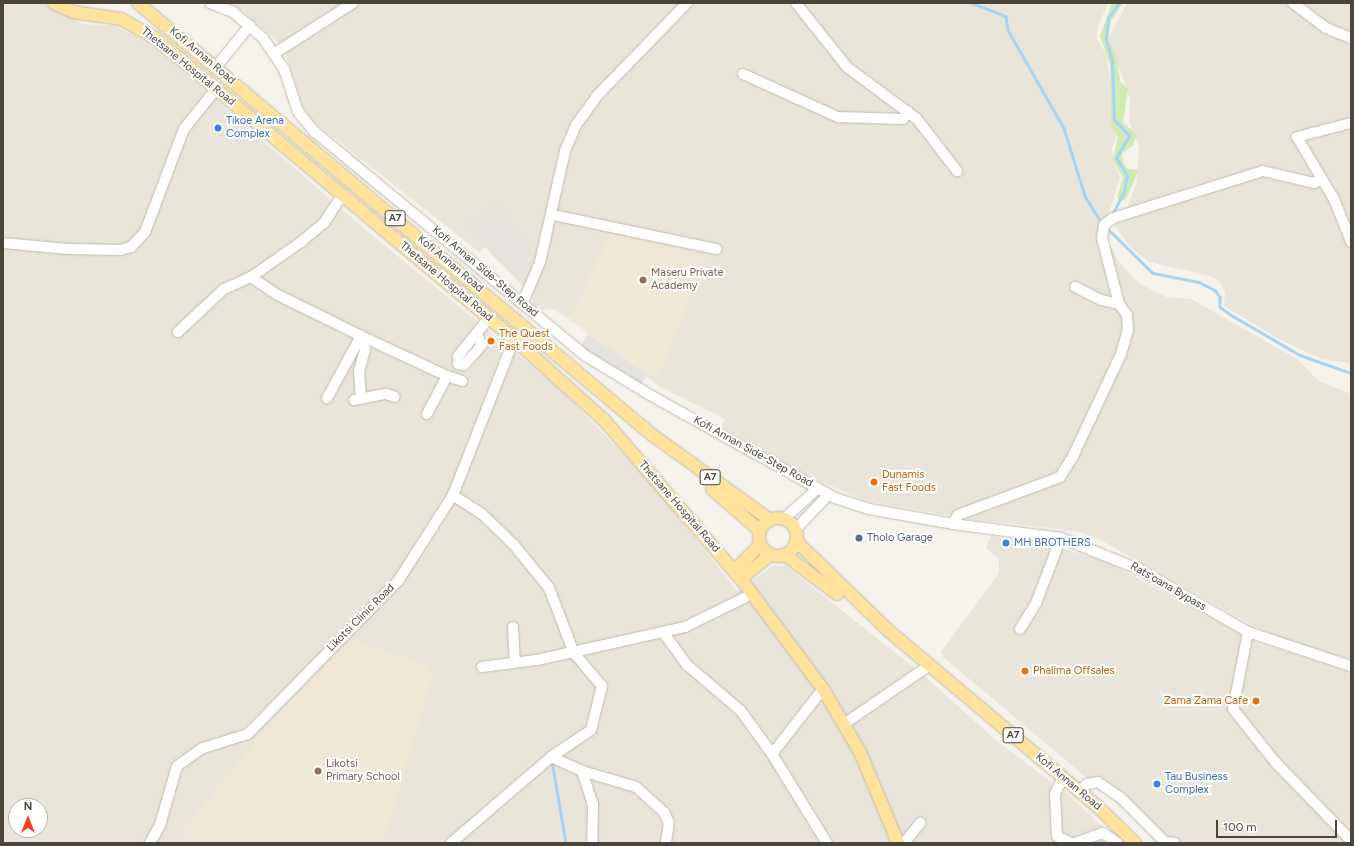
<!DOCTYPE html>
<html>
<head>
<meta charset="utf-8">
<style>
	body { margin:0 }
	#map { position:relative; width:1354px; height:846px; overflow:hidden; background:#f6f3ec; font-family:Figtree,sans-serif }
	div>[style] { position:absolute }
	.residential>* { inset:0; background:#eae5da }
	.industrial>* { inset:0; background:#e6e2dd }
	.education>* { inset:0; background:#efe8d6 }
	.green>* { inset:0; background:#d2eab5 }
	.parking>* { inset:0; background:#e5e3e0 }
	.stream>* { height:2.5px; margin:-1.25px; padding:0 1.25px; transform-origin:1.25px; border-radius:1.25px; background:#a9d4f2 }
	.roads { filter:drop-shadow(0 0 1px #c2bbae) drop-shadow(0 0 1px #c2bbae) }
	.minor>* { height:10px; margin:-5px; padding:0 5px; transform-origin:5px; border-radius:5px; background:#fff }
	.major>* { height:12px; margin:-6px; padding:0 6px; transform-origin:6px; border-radius:6px; background:#ffe39c }
	.major>.ring { margin:-6px; padding:0; box-sizing:content-box; background:none; border:12px solid #ffe39c; border-radius:50% }
	.dots>* { width:11px; height:11px; translate:-50% -50%; box-sizing:border-box; border:2px solid #fff; border-radius:50% }
	span { translate:-50% -50%; white-space:nowrap; text-align:center; line-height:1.15; -webkit-text-stroke:4px #fff; paint-order:stroke }
	.shield-label span { padding:1px 3px; background:#fff; border:1px solid; border-radius:3px; -webkit-text-stroke-width:0 }
	.shield-label { font-size:10px; color:#4b4439; font-weight:700 }
	.street-label { font-size:11px; color:#4b4439 }
	.shop-label { font-size:11px; color:#366cbe }
	.left { translate:0 -50%; text-align:left }
	.education-label { font-size:11px; color:#785e54 }
	.food-label { font-size:11px; color:#c56008 }
	.right { translate:-100% -50%; text-align:right }
	.service-label { font-size:11px; color:#4e5e75 }
	.frame { position:absolute; inset:0; border:4px solid #4b4439; pointer-events:none }
	.north { position:absolute; left:8px; top:798px; width:40px; height:40px; box-sizing:border-box; background:#fff; border:1px solid #b7b4b0; border-radius:50%; rotate:0deg; font-size:11px; font-weight:700; line-height:16px; text-align:center; color:#4b4439 }
	.north::after { content:''; display:block; margin:auto; width:14px; height:18px; background:#fc3f1d; clip-path:polygon(50% 0,100% 100%,50% 72%,0 100%) }
	.scale { position:absolute; left:1216px; top:820px; width:121px; height:18px; box-sizing:border-box; border:2px solid #4b4439; border-top:0; padding-left:5px; font-size:12px; line-height:14px; white-space:nowrap; color:#4b4439; -webkit-text-stroke:3px #fff; paint-order:stroke }
</style>
</head>
<body>
<div id="map">
	<div class="residential">
		<div style="clip-path:polygon(evenodd,3px 3px,44px 3px,83px 24px,114px 26px,150px 43px,366px 230px,562px 391px,654px 486px,737px 591px,773px 566px,786px 566px,927px 678px,993px 738px,1072px 798px,1120px 843px,3px 843px,3px 3px,16px 806px,40px 806px,40px 830px,16px 830px,16px 806px)"></div>
		<div style="clip-path:polygon(232px 3px,1108px 3px,1097px 29px,1097px 39px,1106px 54px,1110px 78px,1116px 139px,1112px 147px,1113px 159px,1120px 178px,1108px 216px,1099px 226px,1119px 262px,1139px 283px,1166px 297px,1191px 299px,1297px 359px,1319px 381px,1351px 394px,1351px 659px,1277px 639px,1095px 537px,1075px 531px,961px 518px,863px 500px,804px 474px,721px 426px,725px 419px,659px 386px,569px 319px,553px 309px,542px 310px,533px 305px,532px 296px,486px 247px,479px 252px,314px 122px,303px 107px,286px 56px,276px 40px)"></div>
		<div style="clip-path:polygon(1127px 3px,1351px 3px,1351px 363px,1321px 359px,1281px 340px,1224px 306px,1225px 292px,1220px 282px,1211px 276px,1149px 262px,1131px 248px,1115px 226px,1116px 220px,1124px 217px,1137px 181px,1139px 145px,1129px 122px,1130px 98px,1108px 39px)"></div>
		<div style="clip-path:polygon(991px 536px,1043px 543px,1107px 562px,1258px 643px,1351px 671px,1351px 843px,1158px 843px,1126px 811px,943px 657px,941px 652px,999px 573px,999px 559px,986px 548px)"></div>
	</div>
	<div class="industrial">
		<div style="clip-path:polygon(498px 203px,535px 258px,519px 280px,493px 256px,468px 224px)"></div>
	</div>
	<div class="education">
		<div style="clip-path:polygon(612px 231px,707px 256px,660px 374px,647px 375px,569px 319px)"></div>
		<div style="clip-path:polygon(351px 640px,425px 664px,433px 674px,383px 843px,198px 843px,178px 835px,285px 707px)"></div>
	</div>
	<div class="green">
		<div style="clip-path:polygon(1112px 3px,1123px 3px,1111px 21px,1108px 39px,1116px 54px,1120px 81px,1128px 89px,1123px 123px,1137px 134px,1133px 146px,1122px 153px,1123px 162px,1128px 169px,1139px 170px,1126px 199px,1120px 202px,1117px 197px,1123px 178px,1113px 160px,1118px 138px,1111px 126px,1110px 65px,1100px 36px)"></div>
	</div>
	<div class="parking">
		<div style="clip-path:polygon(588px 334px,647px 375px,641px 384px,581px 346px)"></div>
	</div>
	<div class="stream">
		<div style="left:972px;top:3px;width:36px;rotate:21deg"></div>
		<div style="left:1006px;top:16px;width:14px;rotate:82deg"></div>
		<div style="left:1008px;top:30px;width:113px;rotate:60.3deg"></div>
		<div style="left:1064px;top:128px;width:71px;rotate:72.8deg"></div>
		<div style="left:1085px;top:196px;width:32px;rotate:58deg"></div>
		<div style="left:1112px;top:215px;width:27px;rotate:-63deg"></div>
		<div style="left:1124px;top:191px;width:15px;rotate:-79deg"></div>
		<div style="left:1127px;top:176px;width:21px;rotate:-121deg"></div>
		<div style="left:1116px;top:158px;width:26px;rotate:-59deg"></div>
		<div style="left:1129px;top:136px;width:22px;rotate:-133deg"></div>
		<div style="left:1114px;top:120px;width:59px;rotate:-91.9deg"></div>
		<div style="left:1112px;top:61px;width:22px;rotate:-106deg"></div>
		<div style="left:1106px;top:40px;width:22px;rotate:-85deg"></div>
		<div style="left:1108px;top:18px;width:19px;rotate:-54deg"></div>
		<div style="left:1107px;top:228px;width:64px;rotate:44.4deg"></div>
		<div style="left:1153px;top:273px;width:47px;rotate:11.1deg"></div>
		<div style="left:1199px;top:282px;width:18px;rotate:27deg"></div>
		<div style="left:1215px;top:290px;width:9px;rotate:54deg"></div>
		<div style="left:1220px;top:297px;width:10px;rotate:90deg"></div>
		<div style="left:1220px;top:307px;width:16px;rotate:35deg"></div>
		<div style="left:1233px;top:316px;width:78px;rotate:30.2deg"></div>
		<div style="left:1300px;top:355px;width:54px;rotate:19.4deg"></div>
		<div style="left:552px;top:761px;width:83px;rotate:80.3deg"></div>
	</div>
	<div class="roads">
		<div class="minor">
			<div style="left:210px;top:3px;width:25px;rotate:21deg"></div>
			<div style="left:233px;top:12px;width:40px;rotate:41deg"></div>
			<div style="left:263px;top:38px;width:37px;rotate:56deg"></div>
			<div style="left:284px;top:69px;width:45px;rotate:72deg"></div>
			<div style="left:298px;top:112px;width:26px;rotate:50deg"></div>
			<div style="left:315px;top:132px;width:352px;rotate:39.6deg"></div>
			<div style="left:586px;top:356px;width:75px;rotate:31.4deg"></div>
			<div style="left:650px;top:395px;width:212px;rotate:29.1deg"></div>
			<div style="left:835px;top:498px;width:36px;rotate:18deg"></div>
			<div style="left:869px;top:509px;width:85px;rotate:10.1deg"></div>
			<div style="left:953px;top:524px;width:109px;rotate:7.4deg"></div>
			<div style="left:1061px;top:538px;width:84px;rotate:21.7deg"></div>
			<div style="left:1139px;top:569px;width:126px;rotate:30deg"></div>
			<div style="left:1248px;top:632px;width:108px;rotate:18.3deg"></div>
			<div style="left:796px;top:3px;width:82px;rotate:51.4deg"></div>
			<div style="left:847px;top:67px;width:87px;rotate:36.6deg"></div>
			<div style="left:917px;top:119px;width:66px;rotate:52.4deg"></div>
			<div style="left:1293px;top:3px;width:41px;rotate:37.1deg"></div>
			<div style="left:1326px;top:28px;width:27px;rotate:22deg"></div>
			<div style="left:275px;top:53px;width:93px;rotate:-32.7deg"></div>
			<div style="left:216px;top:67px;width:54px;rotate:-51deg"></div>
			<div style="left:743px;top:74px;width:104px;rotate:24.4deg"></div>
			<div style="left:838px;top:117px;width:65px;rotate:1.8deg"></div>
			<div style="left:903px;top:119px;width:9px;rotate:-54deg"></div>
			<div style="left:1351px;top:123px;width:56px;rotate:165.5deg"></div>
			<div style="left:1297px;top:137px;width:72px;rotate:59.2deg"></div>
			<div style="left:1334px;top:199px;width:46px;rotate:68.4deg"></div>
			<div style="left:553px;top:215px;width:167px;rotate:11.8deg"></div>
			<div style="left:3px;top:243px;width:65px;rotate:5.3deg"></div>
			<div style="left:68px;top:249px;width:52px;rotate:1.1deg"></div>
			<div style="left:120px;top:250px;width:11px;rotate:-15deg"></div>
			<div style="left:131px;top:247px;width:21px;rotate:-47deg"></div>
			<div style="left:145px;top:232px;width:110px;rotate:-69.3deg"></div>
			<div style="left:184px;top:129px;width:51px;rotate:-51.3deg"></div>
			<div style="left:251px;top:277px;width:30px;rotate:34deg"></div>
			<div style="left:276px;top:294px;width:95px;rotate:26.3deg"></div>
			<div style="left:361px;top:336px;width:71px;rotate:118.7deg"></div>
			<div style="left:523px;top:302px;width:43px;rotate:-67deg"></div>
			<div style="left:540px;top:262px;width:114px;rotate:-77.3deg"></div>
			<div style="left:565px;top:151px;width:28px;rotate:-67deg"></div>
			<div style="left:576px;top:125px;width:34px;rotate:-54deg"></div>
			<div style="left:596px;top:97px;width:131px;rotate:-45.9deg"></div>
			<div style="left:1119px;top:304px;width:68px;rotate:-104.4deg"></div>
			<div style="left:1102px;top:238px;width:13px;rotate:-81deg"></div>
			<div style="left:1104px;top:225px;width:11px;rotate:-38deg"></div>
			<div style="left:1113px;top:218px;width:157px;rotate:-17.4deg"></div>
			<div style="left:1263px;top:171px;width:52px;rotate:13.2deg"></div>
			<div style="left:1314px;top:183px;width:9px;rotate:-27deg"></div>
			<div style="left:178px;top:332px;width:63px;rotate:-43.1deg"></div>
			<div style="left:224px;top:289px;width:30px;rotate:-24deg"></div>
			<div style="left:251px;top:277px;width:61px;rotate:-35deg"></div>
			<div style="left:301px;top:242px;width:30px;rotate:-40deg"></div>
			<div style="left:324px;top:223px;width:33px;rotate:-57deg"></div>
			<div style="left:477px;top:335px;width:11px;rotate:63deg"></div>
			<div style="left:482px;top:345px;width:27px;rotate:132deg"></div>
			<div style="left:464px;top:365px;width:6px;rotate:-171deg"></div>
			<div style="left:458px;top:364px;width:8px;rotate:-90deg"></div>
			<div style="left:458px;top:356px;width:49px;rotate:-50.8deg"></div>
			<div style="left:361px;top:399px;width:28px;rotate:-94deg"></div>
			<div style="left:359px;top:371px;width:22px;rotate:-74deg"></div>
			<div style="left:365px;top:350px;width:15px;rotate:-106deg"></div>
			<div style="left:361px;top:336px;width:95px;rotate:24.9deg"></div>
			<div style="left:354px;top:400px;width:33px;rotate:-11deg"></div>
			<div style="left:386px;top:394px;width:9px;rotate:18deg"></div>
			<div style="left:427px;top:414px;width:43px;rotate:-62.2deg"></div>
			<div style="left:447px;top:376px;width:16px;rotate:18deg"></div>
			<div style="left:784px;top:519px;width:46px;rotate:-42.4deg"></div>
			<div style="left:953px;top:524px;width:10px;rotate:-61deg"></div>
			<div style="left:958px;top:515px;width:109px;rotate:-20.4deg"></div>
			<div style="left:1060px;top:477px;width:25px;rotate:-58deg"></div>
			<div style="left:1073px;top:456px;width:113px;rotate:-64.8deg"></div>
			<div style="left:1121px;top:354px;width:25px;rotate:-74deg"></div>
			<div style="left:1128px;top:330px;width:15px;rotate:-94deg"></div>
			<div style="left:1127px;top:315px;width:14px;rotate:-126deg"></div>
			<div style="left:1119px;top:304px;width:18px;rotate:-167deg"></div>
			<div style="left:1101px;top:300px;width:29px;rotate:-153deg"></div>
			<div style="left:795px;top:530px;width:48px;rotate:-46.7deg"></div>
			<div style="left:513px;top:627px;width:34px;rotate:87deg"></div>
			<div style="left:1020px;top:629px;width:31px;rotate:-58deg"></div>
			<div style="left:1036px;top:603px;width:70px;rotate:-69deg"></div>
			<div style="left:663px;top:632px;width:41px;rotate:54deg"></div>
			<div style="left:687px;top:665px;width:71px;rotate:40.4deg"></div>
			<div style="left:741px;top:711px;width:53px;rotate:54.2deg"></div>
			<div style="left:772px;top:754px;width:105px;rotate:58.3deg"></div>
			<div style="left:1248px;top:632px;width:78px;rotate:101deg"></div>
			<div style="left:1233px;top:709px;width:69px;rotate:51.5deg"></div>
			<div style="left:1276px;top:763px;width:107px;rotate:45.8deg"></div>
			<div style="left:482px;top:667px;width:55px;rotate:-7.3deg"></div>
			<div style="left:537px;top:660px;width:152px;rotate:-12.6deg"></div>
			<div style="left:685px;top:627px;width:75px;rotate:-26.2deg"></div>
			<div style="left:844px;top:724px;width:104px;rotate:-34.5deg"></div>
			<div style="left:772px;top:754px;width:83px;rotate:-51.9deg"></div>
			<div style="left:551px;top:757px;width:34px;rotate:24deg"></div>
			<div style="left:582px;top:771px;width:35px;rotate:72deg"></div>
			<div style="left:593px;top:804px;width:39px;rotate:91deg"></div>
			<div style="left:582px;top:771px;width:56px;rotate:16.5deg"></div>
			<div style="left:636px;top:787px;width:38px;rotate:42deg"></div>
			<div style="left:664px;top:812px;width:12px;rotate:66deg"></div>
			<div style="left:669px;top:823px;width:20px;rotate:99deg"></div>
			<div style="left:1063px;top:778px;width:18px;rotate:117deg"></div>
			<div style="left:1055px;top:794px;width:42px;rotate:87.3deg"></div>
			<div style="left:1057px;top:836px;width:16px;rotate:27deg"></div>
			<div style="left:1079px;top:792px;width:11px;rotate:-45deg"></div>
			<div style="left:1087px;top:784px;width:11px;rotate:-10deg"></div>
			<div style="left:1098px;top:782px;width:28px;rotate:35deg"></div>
			<div style="left:1121px;top:798px;width:62px;rotate:45deg"></div>
			<div style="left:1165px;top:842px;width:10px;rotate:6deg"></div>
			<div style="left:150px;top:843px;width:21px;rotate:-61deg"></div>
			<div style="left:160px;top:825px;width:61px;rotate:-73.9deg"></div>
			<div style="left:177px;top:766px;width:32px;rotate:-35deg"></div>
			<div style="left:203px;top:748px;width:47px;rotate:-17.3deg"></div>
			<div style="left:248px;top:734px;width:214px;rotate:-45.6deg"></div>
			<div style="left:398px;top:581px;width:102px;rotate:-57.4deg"></div>
			<div style="left:453px;top:495px;width:168px;rotate:-68.6deg"></div>
			<div style="left:451px;top:843px;width:132px;rotate:-40.7deg"></div>
			<div style="left:551px;top:757px;width:48px;rotate:-34deg"></div>
			<div style="left:591px;top:730px;width:45px;rotate:-76deg"></div>
			<div style="left:602px;top:686px;width:43px;rotate:-130.3deg"></div>
			<div style="left:574px;top:653px;width:70px;rotate:-111deg"></div>
			<div style="left:549px;top:588px;width:55px;rotate:-129.1deg"></div>
			<div style="left:514px;top:545px;width:45px;rotate:-135.9deg"></div>
			<div style="left:482px;top:514px;width:35px;rotate:-147deg"></div>
			<div style="left:904px;top:843px;width:26px;rotate:-51deg"></div>
			<div style="left:1075px;top:843px;width:30px;rotate:-20deg"></div>
			<div style="left:1103px;top:833px;width:18px;rotate:34deg"></div>
		</div>
		<div class="major">
			<div style="left:54px;top:3px;width:21px;rotate:25deg"></div>
			<div style="left:73px;top:12px;width:49px;rotate:8.3deg"></div>
			<div style="left:121px;top:19px;width:38px;rotate:29deg"></div>
			<div style="left:154px;top:37px;width:470px;rotate:40deg"></div>
			<div style="left:514px;top:339px;width:121px;rotate:42deg"></div>
			<div style="left:604px;top:420px;width:210px;rotate:49.3deg"></div>
			<div style="left:741px;top:579px;width:137px;rotate:53.3deg"></div>
			<div style="left:823px;top:689px;width:73px;rotate:59.6deg"></div>
			<div style="left:860px;top:752px;width:99px;rotate:67.3deg"></div>
			<div style="left:138px;top:3px;width:670px;rotate:40.04deg"></div>
			<div style="left:651px;top:434px;width:147px;rotate:35.9deg"></div>
			<div style="left:712px;top:489px;width:62px;rotate:41.1deg"></div>
			<div class="ring" style="left:759px;top:518px;width:26px;height:26px"></div>
			<div style="left:796px;top:541px;width:129px;rotate:44.1deg"></div>
			<div style="left:889px;top:631px;width:272px;rotate:40.1deg"></div>
			<div style="left:1097px;top:806px;width:53px;rotate:44.2deg"></div>
			<div style="left:785px;top:555px;width:65px;rotate:36.9deg"></div>
			<div style="left:734px;top:571px;width:37px;rotate:-45deg"></div>
			<div style="left:741px;top:579px;width:38px;rotate:-40deg"></div>
		</div>
	</div>
	<div class="dots">
		<div style="left:218px;top:128px;background:#3f7fe0"></div>
		<div style="left:643px;top:280px;background:#8d6e63"></div>
		<div style="left:491px;top:341px;background:#e8710a"></div>
		<div style="left:874px;top:482px;background:#e8710a"></div>
		<div style="left:859px;top:538px;background:#5c6f8a"></div>
		<div style="left:1006px;top:543px;background:#3f7fe0"></div>
		<div style="left:1025px;top:671px;background:#e8710a"></div>
		<div style="left:1256px;top:701px;background:#e8710a"></div>
		<div style="left:318px;top:771px;background:#8d6e63"></div>
		<div style="left:1157px;top:784px;background:#3f7fe0"></div>
	</div>
	<div class="shield-label">
		<span style="left:395px;top:218px">A7</span>
		<span style="left:710px;top:477px">A7</span>
		<span style="left:1013px;top:735px">A7</span>
	</div>
	<div class="street-label">
		<span style="left:202px;top:56px;rotate:40deg">Kofi Annan Road</span>
		<span style="left:188px;top:67px;rotate:39deg">Thetsane Hospital Road</span>
		<span style="left:450px;top:264px;rotate:40deg">Kofi Annan Road</span>
		<span style="left:485px;top:272px;rotate:40deg">Kofi Annan Side-Step Road</span>
		<span style="left:446px;top:282px;rotate:40deg">Thetsane Hospital Road</span>
		<span style="left:753px;top:452px;rotate:29deg">Kofi Annan Side-Step Road</span>
		<span style="left:679px;top:507px;rotate:49deg">Thetsane Hospital Road</span>
		<span style="left:1168px;top:587px;rotate:30deg">Rats'oana Bypass</span>
		<span style="left:361px;top:618px;rotate:-45deg">Likotsi Clinic Road</span>
		<span style="left:1068px;top:782px;rotate:40deg">Kofi Annan Road</span>
	</div>
	<div class="shop-label">
		<span class="left" style="left:226px;top:128px">Tikoe Arena<br>Complex</span>
		<span class="left" style="left:1014px;top:543px">MH BROTHERS</span>
		<span class="left" style="left:1165px;top:784px">Tau Business<br>Complex</span>
	</div>
	<div class="education-label">
		<span class="left" style="left:651px;top:280px">Maseru Private<br>Academy</span>
		<span class="left" style="left:326px;top:771px">Likotsi<br>Primary School</span>
	</div>
	<div class="food-label">
		<span class="left" style="left:499px;top:341px">The Quest<br>Fast Foods</span>
		<span class="left" style="left:882px;top:482px">Dunamis<br>Fast Foods</span>
		<span class="left" style="left:1033px;top:671px">Phalima Offsales</span>
		<span class="right" style="left:1248px;top:701px">Zama Zama Cafe</span>
	</div>
	<div class="service-label">
		<span class="left" style="left:867px;top:538px">Tholo Garage</span>
	</div>
	<div class="frame"></div>
	<div class="north">N</div>
	<div class="scale">100 m</div>
</div>
</body>
</html>
